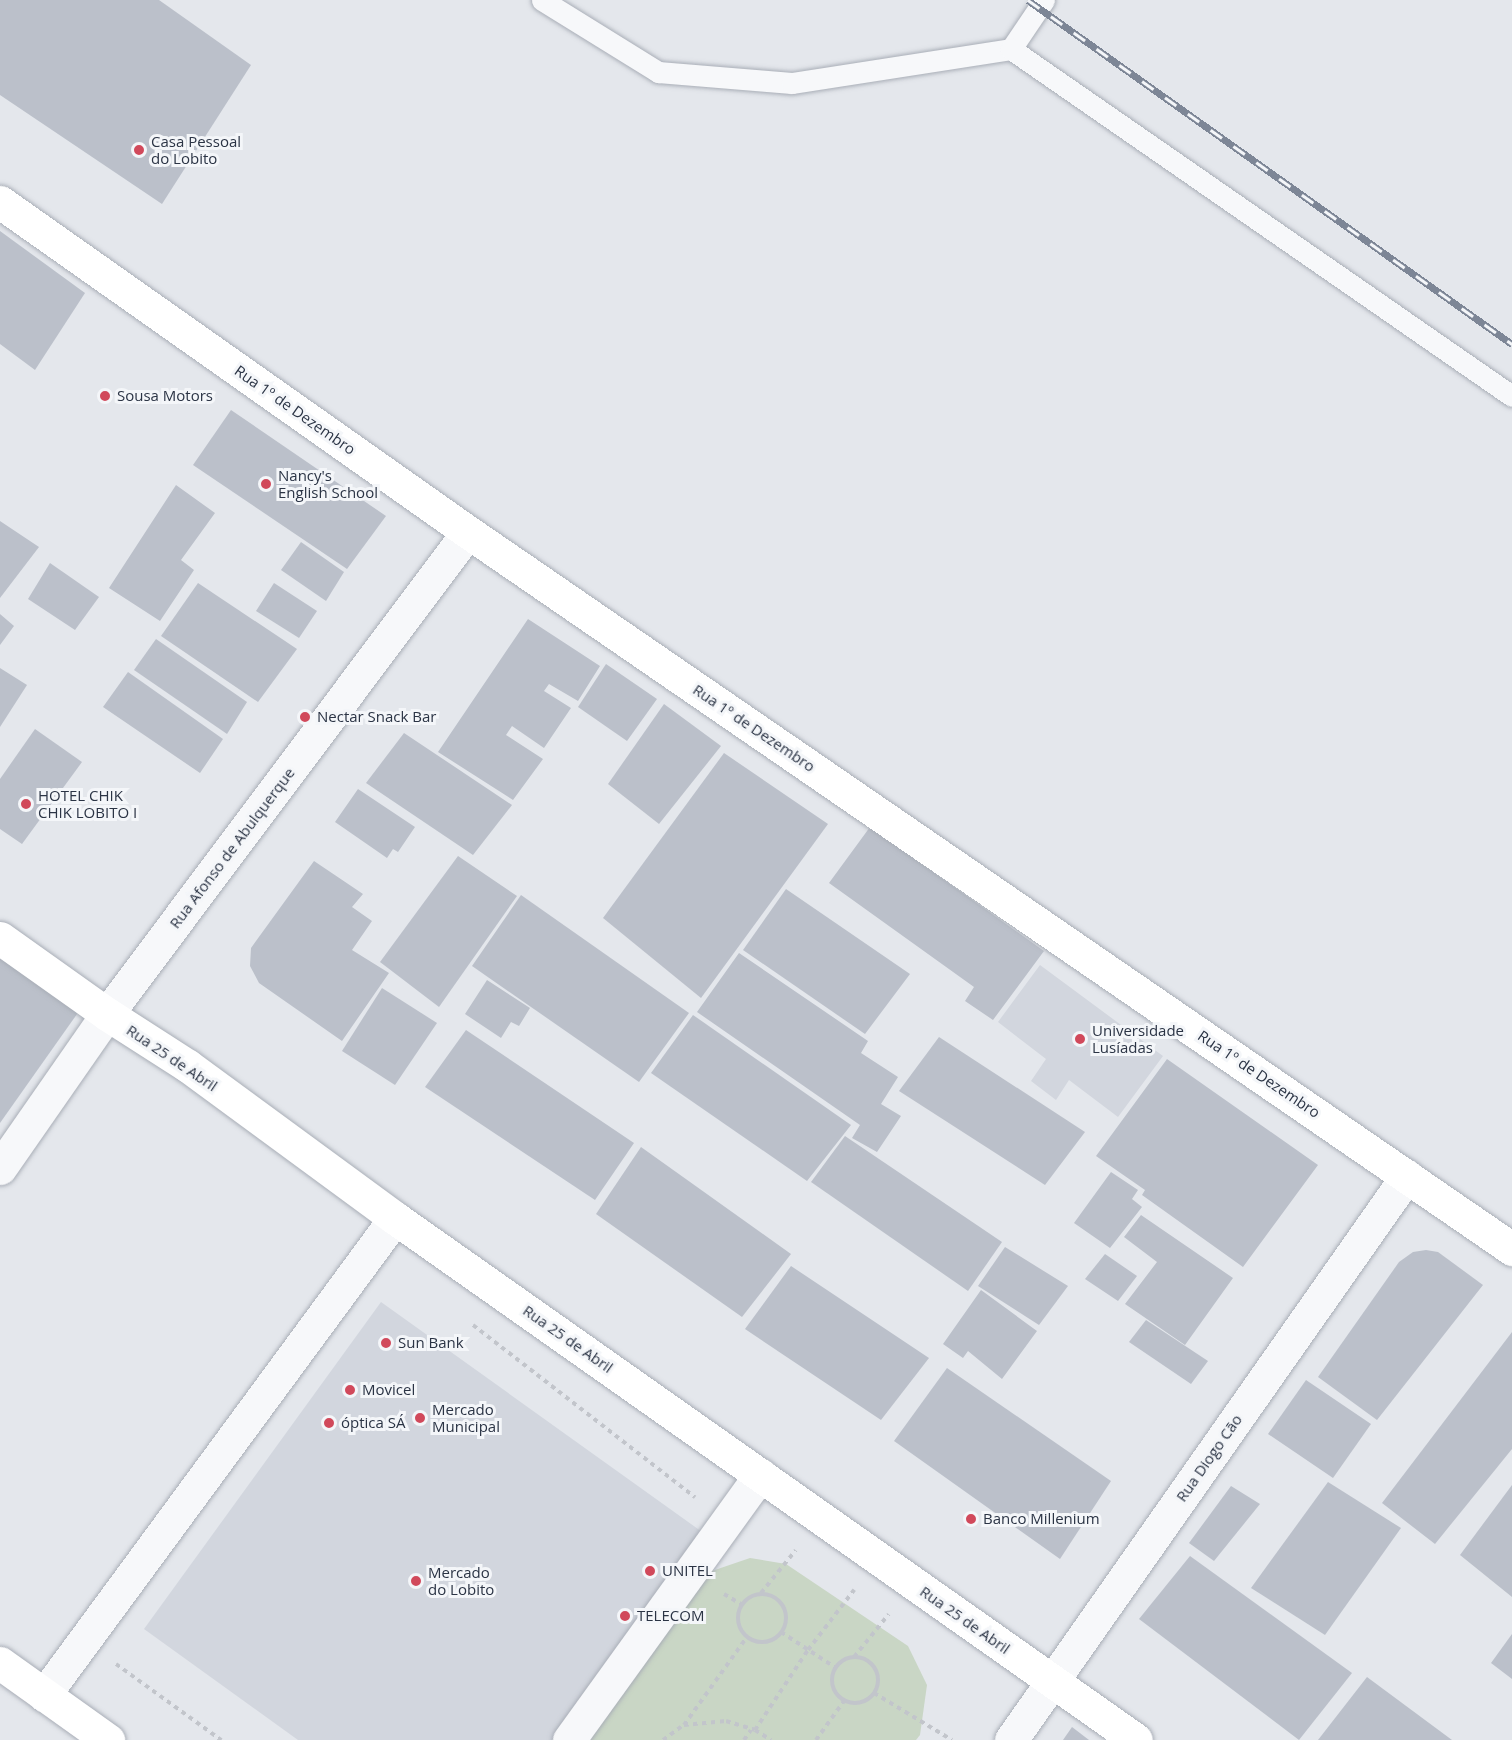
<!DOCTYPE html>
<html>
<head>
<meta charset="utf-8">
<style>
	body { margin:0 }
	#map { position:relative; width:1512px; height:1740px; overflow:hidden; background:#e4e7ec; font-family:"Open Sans",sans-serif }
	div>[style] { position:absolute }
	.built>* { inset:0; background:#d2d6de }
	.green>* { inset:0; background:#c9d6c5 }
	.building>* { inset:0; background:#bbc0ca }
	.path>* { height:4px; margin-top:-2px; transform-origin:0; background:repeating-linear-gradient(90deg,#c2c5cb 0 4.5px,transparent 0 9px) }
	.path>.ring { margin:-2px; padding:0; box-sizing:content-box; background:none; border:4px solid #c2c5cb; border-radius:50% }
	.roads { filter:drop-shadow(0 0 2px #a9aeb7) drop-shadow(0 0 2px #a9aeb7) }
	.lane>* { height:21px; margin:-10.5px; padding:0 10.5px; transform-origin:10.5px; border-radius:10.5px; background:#f7f8fa }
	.street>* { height:33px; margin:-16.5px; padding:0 16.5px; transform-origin:16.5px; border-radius:16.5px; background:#f7f8fa }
	.secondary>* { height:33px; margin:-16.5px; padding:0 16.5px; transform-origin:16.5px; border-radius:16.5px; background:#fff }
	.rail>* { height:7px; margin-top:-3.5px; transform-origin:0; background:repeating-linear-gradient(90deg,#f4f6f9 0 14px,#7d8696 0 28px); box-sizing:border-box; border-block:2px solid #7d8696 }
	.dots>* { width:16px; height:16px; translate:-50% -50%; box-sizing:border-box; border:3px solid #f4f6f9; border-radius:50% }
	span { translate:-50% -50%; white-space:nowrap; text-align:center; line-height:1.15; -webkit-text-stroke:6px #f4f6f9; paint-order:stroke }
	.poi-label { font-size:15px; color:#2b3445 }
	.left { translate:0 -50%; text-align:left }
	.street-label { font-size:15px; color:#2b3445 }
</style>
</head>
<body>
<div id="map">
	<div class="built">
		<div style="clip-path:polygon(1040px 965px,1163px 1056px,1118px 1117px,1069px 1080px,1056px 1100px,1031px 1081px,1046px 1059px,998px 1022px)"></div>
		<div style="clip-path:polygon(381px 1302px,705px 1534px,556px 1740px,298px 1740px,144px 1629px)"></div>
	</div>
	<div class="green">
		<div style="clip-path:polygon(750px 1558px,786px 1564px,908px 1646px,927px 1685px,920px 1735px,916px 1740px,589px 1740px,709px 1572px)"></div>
	</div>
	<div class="building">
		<div style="clip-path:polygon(0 0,159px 0,251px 65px,162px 204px,0 95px)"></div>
		<div style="clip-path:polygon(0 231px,85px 293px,35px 370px,0 344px)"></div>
		<div style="clip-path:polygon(231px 410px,386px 516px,347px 569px,193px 465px)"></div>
		<div style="clip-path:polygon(176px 485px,215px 513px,181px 560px,194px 570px,160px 621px,109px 588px)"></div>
		<div style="clip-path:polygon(0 521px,39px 547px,0 598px)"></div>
		<div style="clip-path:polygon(301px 542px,344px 572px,326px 601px,281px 570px)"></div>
		<div style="clip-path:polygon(50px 563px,99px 597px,75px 630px,28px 599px)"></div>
		<div style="clip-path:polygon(198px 583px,297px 649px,258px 702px,161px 636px)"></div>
		<div style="clip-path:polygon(274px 583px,317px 611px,299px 638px,256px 611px)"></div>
		<div style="clip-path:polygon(0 614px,14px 626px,0 645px)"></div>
		<div style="clip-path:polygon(528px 619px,600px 666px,578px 701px,549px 684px,544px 691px,571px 708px,544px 748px,512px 726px,506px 735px,543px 759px,513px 800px,438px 752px)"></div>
		<div style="clip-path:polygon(156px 639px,247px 702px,227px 734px,134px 670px)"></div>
		<div style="clip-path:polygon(606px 664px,657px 699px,627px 741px,578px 707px)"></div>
		<div style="clip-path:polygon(0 668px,27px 685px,0 727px)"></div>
		<div style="clip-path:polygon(128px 672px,223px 739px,200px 773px,103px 707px)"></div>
		<div style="clip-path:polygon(664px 704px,721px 746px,659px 824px,608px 784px)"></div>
		<div style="clip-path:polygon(35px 729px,82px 762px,22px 844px,0 829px,0 779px)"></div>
		<div style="clip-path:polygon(404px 733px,512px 805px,473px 855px,366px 783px)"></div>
		<div style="clip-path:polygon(724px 753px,828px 824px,701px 998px,603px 918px)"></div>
		<div style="clip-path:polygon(358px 789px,415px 827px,398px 852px,393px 849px,387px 858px,335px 822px)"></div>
		<div style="clip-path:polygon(870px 827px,1044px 951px,993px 1020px,965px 1001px,974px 987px,829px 883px)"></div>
		<div style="clip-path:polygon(458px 856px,517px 896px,439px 1007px,380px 962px)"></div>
		<div style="clip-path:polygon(314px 861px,363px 894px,352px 907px,372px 921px,352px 950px,389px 973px,342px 1041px,259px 983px,250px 966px,251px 948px)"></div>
		<div style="clip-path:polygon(786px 889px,910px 974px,865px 1034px,743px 950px)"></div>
		<div style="clip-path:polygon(521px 895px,689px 1013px,639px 1082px,472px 966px)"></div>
		<div style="clip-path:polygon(0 949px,82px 1007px,0 1123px)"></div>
		<div style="clip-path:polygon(739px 953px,868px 1041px,861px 1053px,898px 1077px,881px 1104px,901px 1116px,877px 1152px,852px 1138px,860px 1125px,697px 1012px)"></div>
		<div style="clip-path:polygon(487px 980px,530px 1008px,519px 1026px,511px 1022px,501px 1038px,465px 1014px)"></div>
		<div style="clip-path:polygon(382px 988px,437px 1023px,395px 1085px,342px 1051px)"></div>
		<div style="clip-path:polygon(693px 1015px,851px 1125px,807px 1181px,651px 1073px)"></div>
		<div style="clip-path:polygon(466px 1030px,634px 1143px,595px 1200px,425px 1087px)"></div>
		<div style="clip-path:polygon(939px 1037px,1085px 1132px,1045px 1185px,899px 1091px)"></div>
		<div style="clip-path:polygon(1167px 1059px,1318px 1165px,1243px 1267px,1142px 1195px,1145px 1190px,1096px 1156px)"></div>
		<div style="clip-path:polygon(845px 1136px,1002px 1242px,968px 1291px,811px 1182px)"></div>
		<div style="clip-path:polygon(641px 1147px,791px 1254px,742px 1317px,596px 1214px)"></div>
		<div style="clip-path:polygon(1111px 1172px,1138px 1190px,1132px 1199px,1142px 1207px,1110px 1248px,1074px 1223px)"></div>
		<div style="clip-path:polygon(1141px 1215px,1233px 1278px,1185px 1345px,1125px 1304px,1157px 1262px,1124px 1237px)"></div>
		<div style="clip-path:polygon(1005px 1247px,1068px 1286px,1039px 1325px,978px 1286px)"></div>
		<div style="clip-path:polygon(1426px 1250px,1438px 1252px,1483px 1285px,1377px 1420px,1318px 1377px,1399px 1262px,1413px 1252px)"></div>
		<div style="clip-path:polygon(1105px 1254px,1137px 1276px,1118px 1301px,1085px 1279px)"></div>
		<div style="clip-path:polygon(791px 1266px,929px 1358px,881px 1420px,745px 1329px)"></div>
		<div style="clip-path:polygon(981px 1290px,1037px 1331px,1002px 1379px,968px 1351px,963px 1358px,943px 1344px)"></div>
		<div style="clip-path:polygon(1146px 1320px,1208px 1361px,1191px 1384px,1129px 1342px)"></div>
		<div style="clip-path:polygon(1512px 1332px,1512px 1449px,1435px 1544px,1382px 1503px)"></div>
		<div style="clip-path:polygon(947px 1368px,1111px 1481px,1060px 1559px,894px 1441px)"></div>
		<div style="clip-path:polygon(1306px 1380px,1371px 1424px,1333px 1478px,1268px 1434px)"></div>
		<div style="clip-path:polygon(1328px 1482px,1401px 1528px,1325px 1635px,1251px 1588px)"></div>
		<div style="clip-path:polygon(1512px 1485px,1512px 1597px,1460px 1555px)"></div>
		<div style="clip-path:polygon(1231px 1486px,1260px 1504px,1214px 1561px,1189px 1543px)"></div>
		<div style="clip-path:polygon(1190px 1556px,1352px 1673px,1299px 1740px,1139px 1619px)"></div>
		<div style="clip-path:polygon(1512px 1634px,1512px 1679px,1491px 1663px)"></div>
		<div style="clip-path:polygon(1367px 1677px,1452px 1740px,1318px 1740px)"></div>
		<div style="clip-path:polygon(1072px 1727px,1089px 1740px,1063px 1740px)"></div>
	</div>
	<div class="path">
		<div style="left:473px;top:1325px;width:281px;rotate:37.8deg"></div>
		<div style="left:761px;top:1593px;width:55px;rotate:-50.9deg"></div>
		<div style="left:724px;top:1594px;width:21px;rotate:31deg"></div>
		<div class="ring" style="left:738px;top:1594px;width:44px;height:44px"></div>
		<div style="left:781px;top:1632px;width:66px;rotate:33.2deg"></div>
		<div style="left:854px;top:1657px;width:55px;rotate:-50.9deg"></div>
		<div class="ring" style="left:832px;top:1657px;width:42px;height:42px"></div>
		<div style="left:116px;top:1664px;width:130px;rotate:35.9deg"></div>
		<div style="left:874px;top:1693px;width:91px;rotate:31.1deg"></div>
		<div style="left:684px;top:1725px;width:108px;rotate:-54.4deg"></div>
		<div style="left:755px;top:1730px;width:96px;rotate:-56.5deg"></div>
		<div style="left:808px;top:1650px;width:76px;rotate:-52.5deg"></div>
		<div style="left:663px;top:1740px;width:26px;rotate:-36deg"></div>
		<div style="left:684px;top:1725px;width:42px;rotate:-5.4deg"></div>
		<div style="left:726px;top:1721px;width:30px;rotate:17deg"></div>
		<div style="left:755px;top:1730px;width:19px;rotate:32deg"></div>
		<div style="left:744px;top:1740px;width:12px;rotate:-55deg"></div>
		<div style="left:816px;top:1740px;width:48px;rotate:-54.3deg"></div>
	</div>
	<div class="roads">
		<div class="lane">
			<div style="left:542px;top:0;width:137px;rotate:31.8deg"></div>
			<div style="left:658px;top:72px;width:134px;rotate:4.7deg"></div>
			<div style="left:792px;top:83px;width:222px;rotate:-8.8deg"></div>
			<div style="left:1011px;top:49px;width:59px;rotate:-56deg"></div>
			<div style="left:1011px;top:49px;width:609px;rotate:34.71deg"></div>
		</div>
		<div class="street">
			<div style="left:0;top:1168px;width:188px;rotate:-55.2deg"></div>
			<div style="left:107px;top:1014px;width:602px;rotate:-53.17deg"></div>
			<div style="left:44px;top:1695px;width:592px;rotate:-53.65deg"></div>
			<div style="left:569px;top:1740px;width:327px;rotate:-54.2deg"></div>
			<div style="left:1011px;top:1740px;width:689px;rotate:-54.93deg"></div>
		</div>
		<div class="secondary">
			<div style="left:0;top:202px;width:573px;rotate:35.19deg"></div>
			<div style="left:468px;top:532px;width:1267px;rotate:34.48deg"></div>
			<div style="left:0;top:938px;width:131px;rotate:35.4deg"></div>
			<div style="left:107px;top:1014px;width:96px;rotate:32.7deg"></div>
			<div style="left:188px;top:1066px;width:257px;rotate:36.3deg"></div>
			<div style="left:395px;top:1218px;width:906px;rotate:35.16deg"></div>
			<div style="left:0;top:1663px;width:133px;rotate:35.5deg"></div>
		</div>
	</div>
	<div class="rail">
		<div style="left:1028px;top:0;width:594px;rotate:35.4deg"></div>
	</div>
	<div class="dots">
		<div style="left:139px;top:150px;background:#d1495b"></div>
		<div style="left:105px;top:396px;background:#d1495b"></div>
		<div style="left:266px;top:484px;background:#d1495b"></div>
		<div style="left:305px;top:717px;background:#d1495b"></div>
		<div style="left:26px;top:804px;background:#d1495b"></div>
		<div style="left:1080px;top:1039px;background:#d1495b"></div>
		<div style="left:386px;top:1343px;background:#d1495b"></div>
		<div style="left:350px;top:1390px;background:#d1495b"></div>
		<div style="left:420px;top:1418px;background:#d1495b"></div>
		<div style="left:329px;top:1423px;background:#d1495b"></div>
		<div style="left:971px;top:1519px;background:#d1495b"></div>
		<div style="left:650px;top:1571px;background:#d1495b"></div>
		<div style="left:416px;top:1581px;background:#d1495b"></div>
		<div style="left:625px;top:1616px;background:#d1495b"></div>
	</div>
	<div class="poi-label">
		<span class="left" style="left:151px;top:150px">Casa Pessoal<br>do Lobito</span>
		<span class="left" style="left:117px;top:396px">Sousa Motors</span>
		<span class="left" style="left:278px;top:484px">Nancy's<br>English School</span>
		<span class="left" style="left:317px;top:717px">Nectar Snack Bar</span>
		<span class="left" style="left:38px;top:804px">HOTEL CHIK<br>CHIK LOBITO I</span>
		<span class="left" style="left:1092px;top:1039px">Universidade<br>Lusíadas</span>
		<span class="left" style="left:398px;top:1343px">Sun Bank</span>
		<span class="left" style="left:362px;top:1390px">Movicel</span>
		<span class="left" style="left:432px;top:1418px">Mercado<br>Municipal</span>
		<span class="left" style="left:341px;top:1423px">óptica SÁ</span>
		<span class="left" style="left:983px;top:1519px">Banco Millenium</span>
		<span class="left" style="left:662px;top:1571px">UNITEL</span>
		<span class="left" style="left:428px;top:1581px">Mercado<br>do Lobito</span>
		<span class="left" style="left:637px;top:1616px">TELECOM</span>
	</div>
	<div class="street-label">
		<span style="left:295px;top:410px;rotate:35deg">Rua 1º de Dezembro</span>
		<span style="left:754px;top:728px;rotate:34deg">Rua 1º de Dezembro</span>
		<span style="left:232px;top:848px;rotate:-53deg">Rua Afonso de Abulquerque</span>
		<span style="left:172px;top:1058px;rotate:34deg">Rua 25 de Abril</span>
		<span style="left:1259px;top:1074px;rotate:34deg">Rua 1º de Dezembro</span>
		<span style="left:568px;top:1339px;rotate:35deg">Rua 25 de Abril</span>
		<span style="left:1209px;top:1458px;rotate:-55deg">Rua Diogo Cão</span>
		<span style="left:965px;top:1620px;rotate:35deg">Rua 25 de Abril</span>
	</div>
</div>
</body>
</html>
